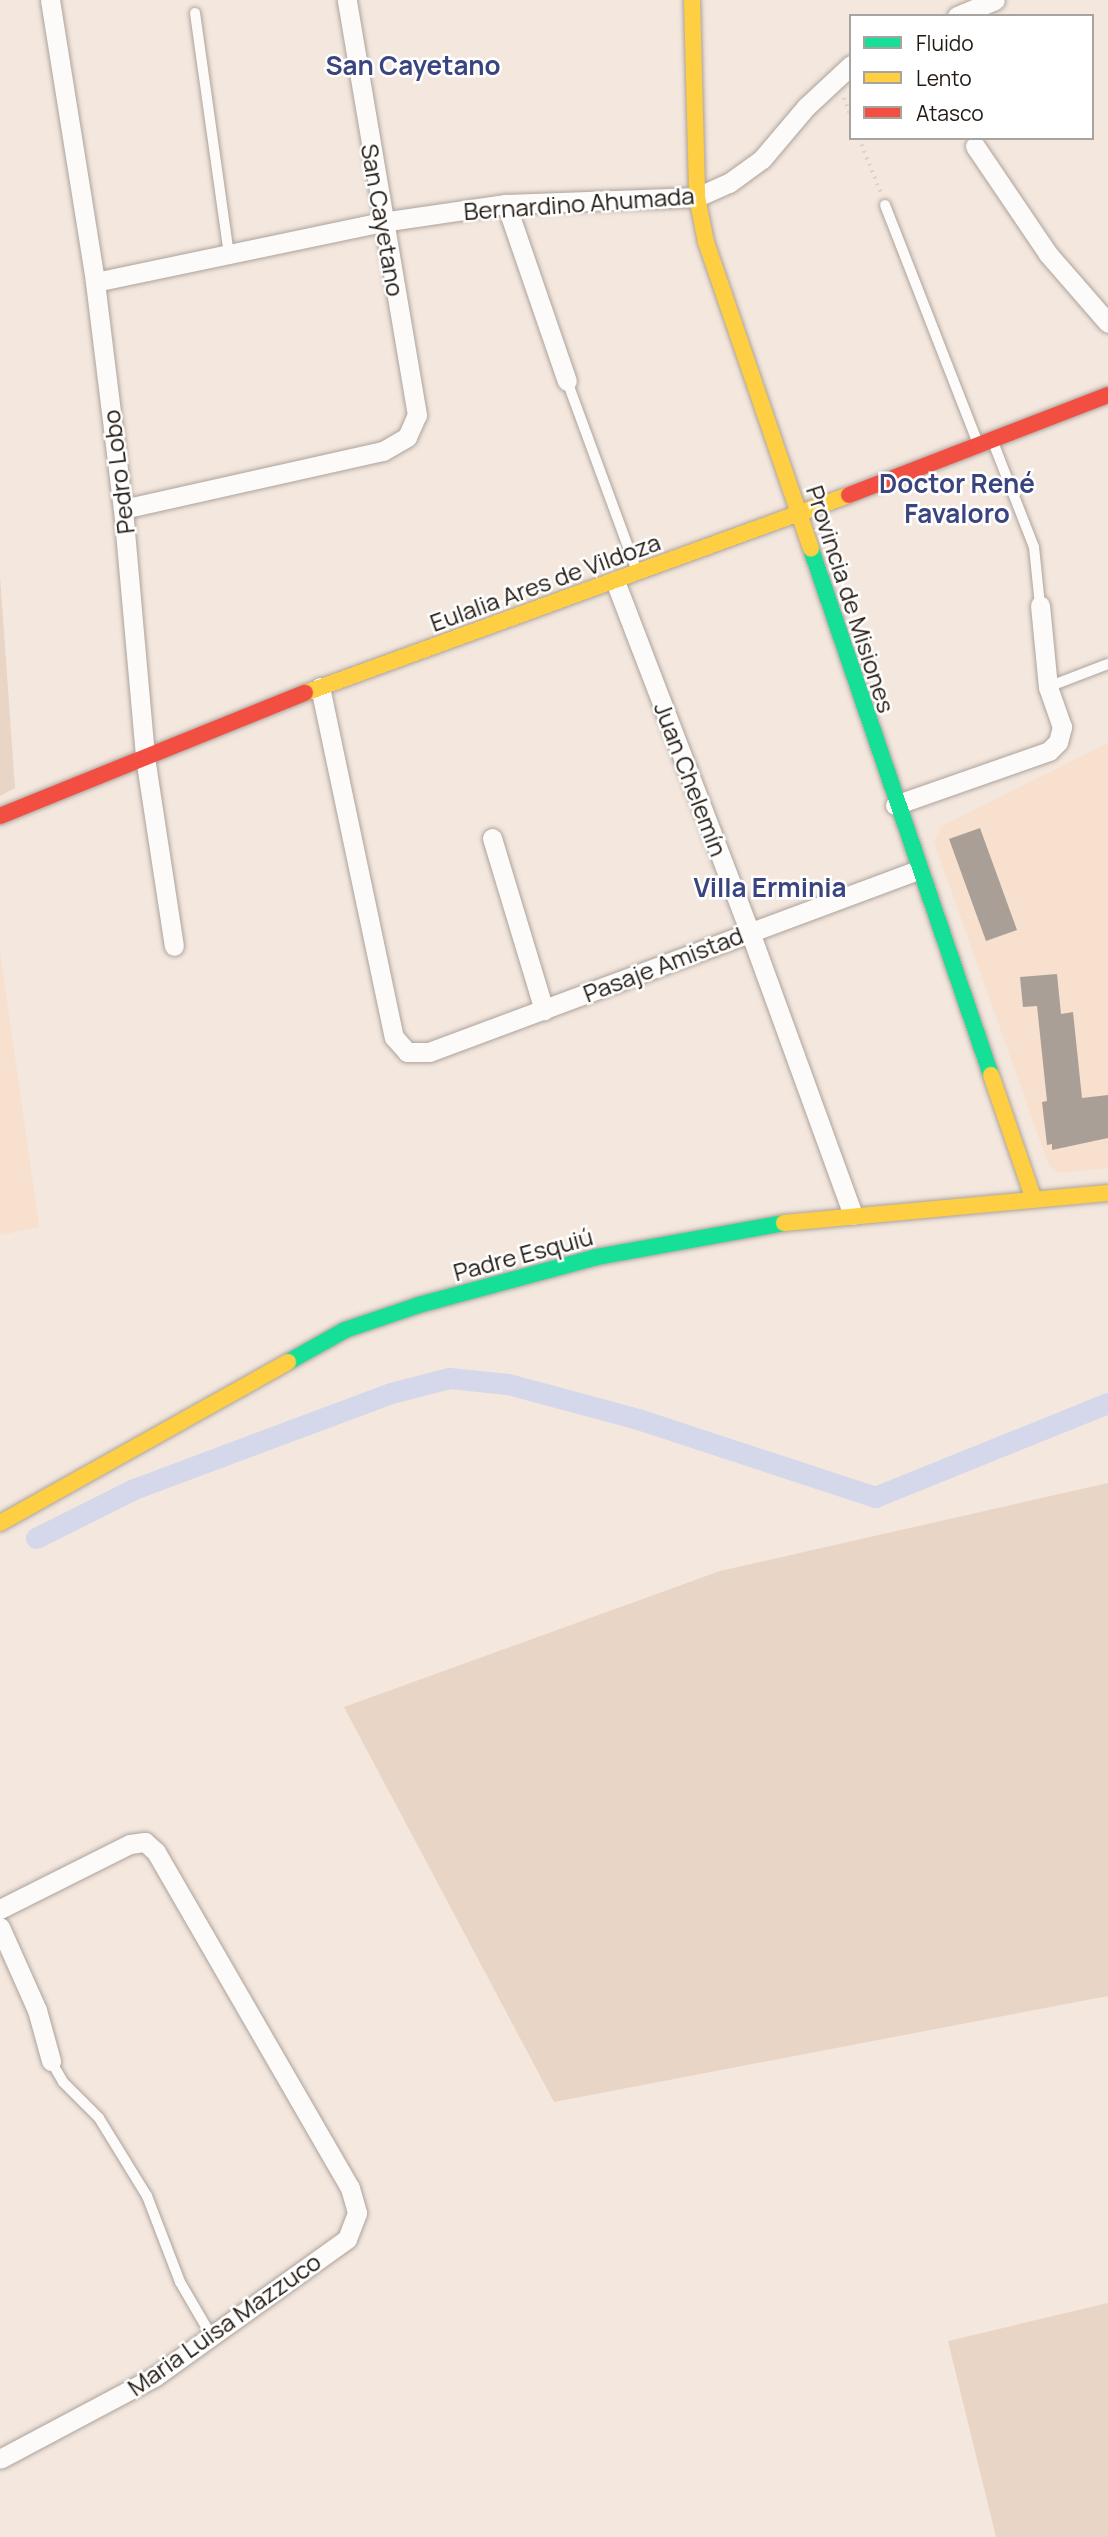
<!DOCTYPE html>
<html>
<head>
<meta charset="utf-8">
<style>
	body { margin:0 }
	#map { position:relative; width:1108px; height:2537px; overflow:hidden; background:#f3e7de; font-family:Manrope,sans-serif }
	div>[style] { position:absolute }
	.built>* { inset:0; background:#f7e0ce }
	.green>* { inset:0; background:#e9d5c5 }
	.canal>* { height:21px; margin:-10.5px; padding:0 10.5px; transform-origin:10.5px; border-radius:10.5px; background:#d5d7eb }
	.building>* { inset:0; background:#a99f97 }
	.path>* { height:3.5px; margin-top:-1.75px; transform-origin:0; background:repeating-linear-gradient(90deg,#d8d4d2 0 2px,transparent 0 7px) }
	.roads { filter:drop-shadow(0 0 2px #ada39b) drop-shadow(0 0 2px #ada39b) }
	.lane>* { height:10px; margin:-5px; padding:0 5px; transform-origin:5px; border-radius:5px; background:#fdfbfa }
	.street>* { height:19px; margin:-9.5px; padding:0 9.5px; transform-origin:9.5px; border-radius:9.5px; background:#fdfbfa }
	.fast>* { height:16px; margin:-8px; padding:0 8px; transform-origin:8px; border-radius:8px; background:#16e098 }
	.slow>* { height:16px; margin:-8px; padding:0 8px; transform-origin:8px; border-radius:8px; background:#ffcf43 }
	.jam>* { height:16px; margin:-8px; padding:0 8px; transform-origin:8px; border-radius:8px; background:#f24e42 }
	span { translate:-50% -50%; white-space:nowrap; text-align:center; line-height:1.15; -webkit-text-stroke:5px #fff; paint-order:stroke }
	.street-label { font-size:24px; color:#221912 }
	.neighbourhood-label { font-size:26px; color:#3a447f; font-weight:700 }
	.legend { position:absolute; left:849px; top:14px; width:245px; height:126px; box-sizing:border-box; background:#fff; border:2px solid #a7a3a0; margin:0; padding:9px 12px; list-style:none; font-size:21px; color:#221912 }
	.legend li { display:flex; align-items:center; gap:14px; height:35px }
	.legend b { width:35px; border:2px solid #a7a3a0 }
</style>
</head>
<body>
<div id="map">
	<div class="built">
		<div style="clip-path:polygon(1108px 743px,1108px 1168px,1059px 1173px,1049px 1166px,934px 842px,942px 826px)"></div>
		<div style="clip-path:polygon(0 952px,39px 1227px,0 1235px)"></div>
	</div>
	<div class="green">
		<div style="clip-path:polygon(0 576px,15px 788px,0 796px)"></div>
		<div style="clip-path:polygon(1108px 1483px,1108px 1996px,554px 2102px,344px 1707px,720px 1571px)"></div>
		<div style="clip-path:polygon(1108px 2303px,1108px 2537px,996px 2537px,948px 2341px)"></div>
	</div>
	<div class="canal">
		<div style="left:36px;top:1538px;width:110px;rotate:-26.6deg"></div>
		<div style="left:134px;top:1489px;width:274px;rotate:-20.5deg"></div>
		<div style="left:391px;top:1393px;width:60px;rotate:-14.5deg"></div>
		<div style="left:449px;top:1378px;width:59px;rotate:5.8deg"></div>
		<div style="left:508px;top:1384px;width:135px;rotate:15.1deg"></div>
		<div style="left:638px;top:1419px;width:250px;rotate:18.2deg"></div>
		<div style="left:875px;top:1497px;width:251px;rotate:-22deg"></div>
	</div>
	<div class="building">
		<div style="clip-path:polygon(980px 828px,1017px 930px,986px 941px,949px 839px)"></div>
		<div style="clip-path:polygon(1057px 974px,1061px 1014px,1073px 1012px,1082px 1098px,1108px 1095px,1108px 1138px,1052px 1150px,1052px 1144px,1047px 1145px,1042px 1102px,1047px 1101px,1037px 1006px,1023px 1007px,1020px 977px)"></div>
	</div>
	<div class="path">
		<div style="left:844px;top:98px;width:19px;rotate:69deg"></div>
		<div style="left:859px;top:138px;width:59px;rotate:68.2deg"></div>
	</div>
	<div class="roads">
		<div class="lane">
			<div style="left:195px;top:13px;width:243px;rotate:82deg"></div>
			<div style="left:885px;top:205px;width:256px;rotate:68.7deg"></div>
			<div style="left:567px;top:381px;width:202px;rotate:69.8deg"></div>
			<div style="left:993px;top:442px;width:113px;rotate:68.7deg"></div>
			<div style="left:1034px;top:547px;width:58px;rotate:84.1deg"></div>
			<div style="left:1048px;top:687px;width:64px;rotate:-21deg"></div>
			<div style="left:51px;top:2061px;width:24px;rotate:60deg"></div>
			<div style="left:63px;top:2082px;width:51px;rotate:45deg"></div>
			<div style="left:99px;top:2118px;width:92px;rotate:58.4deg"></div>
			<div style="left:147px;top:2196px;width:92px;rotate:69deg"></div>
			<div style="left:180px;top:2282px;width:64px;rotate:59.8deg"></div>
		</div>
		<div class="street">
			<div style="left:50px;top:0;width:286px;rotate:80.9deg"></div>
			<div style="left:95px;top:282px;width:229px;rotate:83deg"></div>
			<div style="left:123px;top:509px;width:249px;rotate:84.9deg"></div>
			<div style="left:145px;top:757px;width:191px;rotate:81.3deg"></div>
			<div style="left:957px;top:16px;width:41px;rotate:-22.8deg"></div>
			<div style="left:975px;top:146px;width:130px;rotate:55.9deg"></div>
			<div style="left:1048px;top:254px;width:91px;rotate:49deg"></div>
			<div style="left:506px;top:204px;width:187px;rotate:71deg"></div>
			<div style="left:95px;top:282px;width:293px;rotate:-11.8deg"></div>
			<div style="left:382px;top:222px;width:125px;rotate:-8.3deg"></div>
			<div style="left:506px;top:204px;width:191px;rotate:-2.1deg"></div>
			<div style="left:697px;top:197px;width:35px;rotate:-24deg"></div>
			<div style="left:729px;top:183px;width:41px;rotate:-36deg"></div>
			<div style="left:762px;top:159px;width:68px;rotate:-49.8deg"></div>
			<div style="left:806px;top:107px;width:62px;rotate:-43deg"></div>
			<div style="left:123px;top:509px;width:266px;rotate:-12.6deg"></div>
			<div style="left:383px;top:451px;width:28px;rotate:-30deg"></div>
			<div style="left:407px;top:437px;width:24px;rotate:-66deg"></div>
			<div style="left:417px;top:415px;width:421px;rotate:-99.6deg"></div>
			<div style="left:615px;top:581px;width:376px;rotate:69deg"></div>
			<div style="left:750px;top:932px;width:301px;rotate:70deg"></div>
			<div style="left:320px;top:687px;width:358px;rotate:78.1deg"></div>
			<div style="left:394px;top:1037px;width:20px;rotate:49deg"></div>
			<div style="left:407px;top:1052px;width:22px"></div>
			<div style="left:429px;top:1052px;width:522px;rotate:-20.41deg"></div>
			<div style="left:895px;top:805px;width:163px;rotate:-19.3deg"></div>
			<div style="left:1049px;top:751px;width:13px;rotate:-45deg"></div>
			<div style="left:1058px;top:742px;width:16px;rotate:-75deg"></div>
			<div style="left:1062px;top:727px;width:42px;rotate:-109.3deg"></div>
			<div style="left:1048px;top:687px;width:82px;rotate:-95.6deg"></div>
			<div style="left:492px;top:838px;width:180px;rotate:73.2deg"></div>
			<div style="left:0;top:1909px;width:145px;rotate:-26.6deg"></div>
			<div style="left:130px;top:1844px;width:15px;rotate:-8deg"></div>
			<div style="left:145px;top:1842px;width:15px;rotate:42deg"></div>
			<div style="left:156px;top:1852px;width:388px;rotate:60deg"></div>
			<div style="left:350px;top:2188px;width:26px;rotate:74deg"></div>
			<div style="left:357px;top:2213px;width:28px;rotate:111deg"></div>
			<div style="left:347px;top:2239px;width:237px;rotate:144.4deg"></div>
			<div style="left:154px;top:2377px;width:174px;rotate:152deg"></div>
			<div style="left:0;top:1927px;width:91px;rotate:66deg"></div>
			<div style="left:37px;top:2010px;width:53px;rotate:74.6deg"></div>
		</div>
		<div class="fast">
			<div style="left:811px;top:549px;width:556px;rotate:71.11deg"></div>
			<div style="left:288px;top:1362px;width:65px;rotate:-29.3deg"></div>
			<div style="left:345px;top:1330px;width:78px;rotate:-18.7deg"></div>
			<div style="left:419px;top:1305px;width:184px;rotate:-15.1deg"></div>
			<div style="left:597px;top:1257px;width:190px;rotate:-10.3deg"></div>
		</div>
		<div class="slow">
			<div style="left:692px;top:0;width:197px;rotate:88.5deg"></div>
			<div style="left:697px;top:197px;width:46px;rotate:78.7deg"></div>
			<div style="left:706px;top:242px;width:324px;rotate:71.1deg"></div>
			<div style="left:305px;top:693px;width:579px;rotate:-20deg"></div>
			<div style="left:991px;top:1075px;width:132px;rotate:71deg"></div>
			<div style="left:784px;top:1223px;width:325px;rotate:-5.3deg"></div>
			<div style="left:0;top:1523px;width:330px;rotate:-29.2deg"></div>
		</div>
		<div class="jam">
			<div style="left:849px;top:495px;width:278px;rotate:-21.1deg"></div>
			<div style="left:0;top:816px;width:329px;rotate:-22deg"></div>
		</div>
	</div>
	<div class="street-label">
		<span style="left:579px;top:203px;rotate:-4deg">Bernardino Ahumada</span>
		<span style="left:383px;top:220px;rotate:80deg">San Cayetano</span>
		<span style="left:118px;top:472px;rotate:-97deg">Pedro Lobo</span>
		<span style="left:545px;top:582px;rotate:-20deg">Eulalia Ares de Vildoza</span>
		<span style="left:851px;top:599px;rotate:72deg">Provincia de Misiones</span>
		<span style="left:691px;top:779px;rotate:69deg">Juan Chelemín</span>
		<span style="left:663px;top:964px;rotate:-21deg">Pasaje Amistad</span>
		<span style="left:523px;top:1254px;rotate:-15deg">Padre Esquiú</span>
		<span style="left:224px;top:2324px;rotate:-35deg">Maria Luisa Mazzuco</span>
	</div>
	<div class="neighbourhood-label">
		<span style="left:413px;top:66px">San Cayetano</span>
		<span style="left:957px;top:499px">Doctor René<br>Favaloro</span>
		<span style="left:770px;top:888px">Villa Erminia</span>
	</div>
	<ul class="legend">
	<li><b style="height:9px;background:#16e098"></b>Fluido</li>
	<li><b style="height:9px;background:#ffcf43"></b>Lento</li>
	<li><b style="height:9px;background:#f24e42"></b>Atasco</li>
	</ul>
</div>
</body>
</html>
